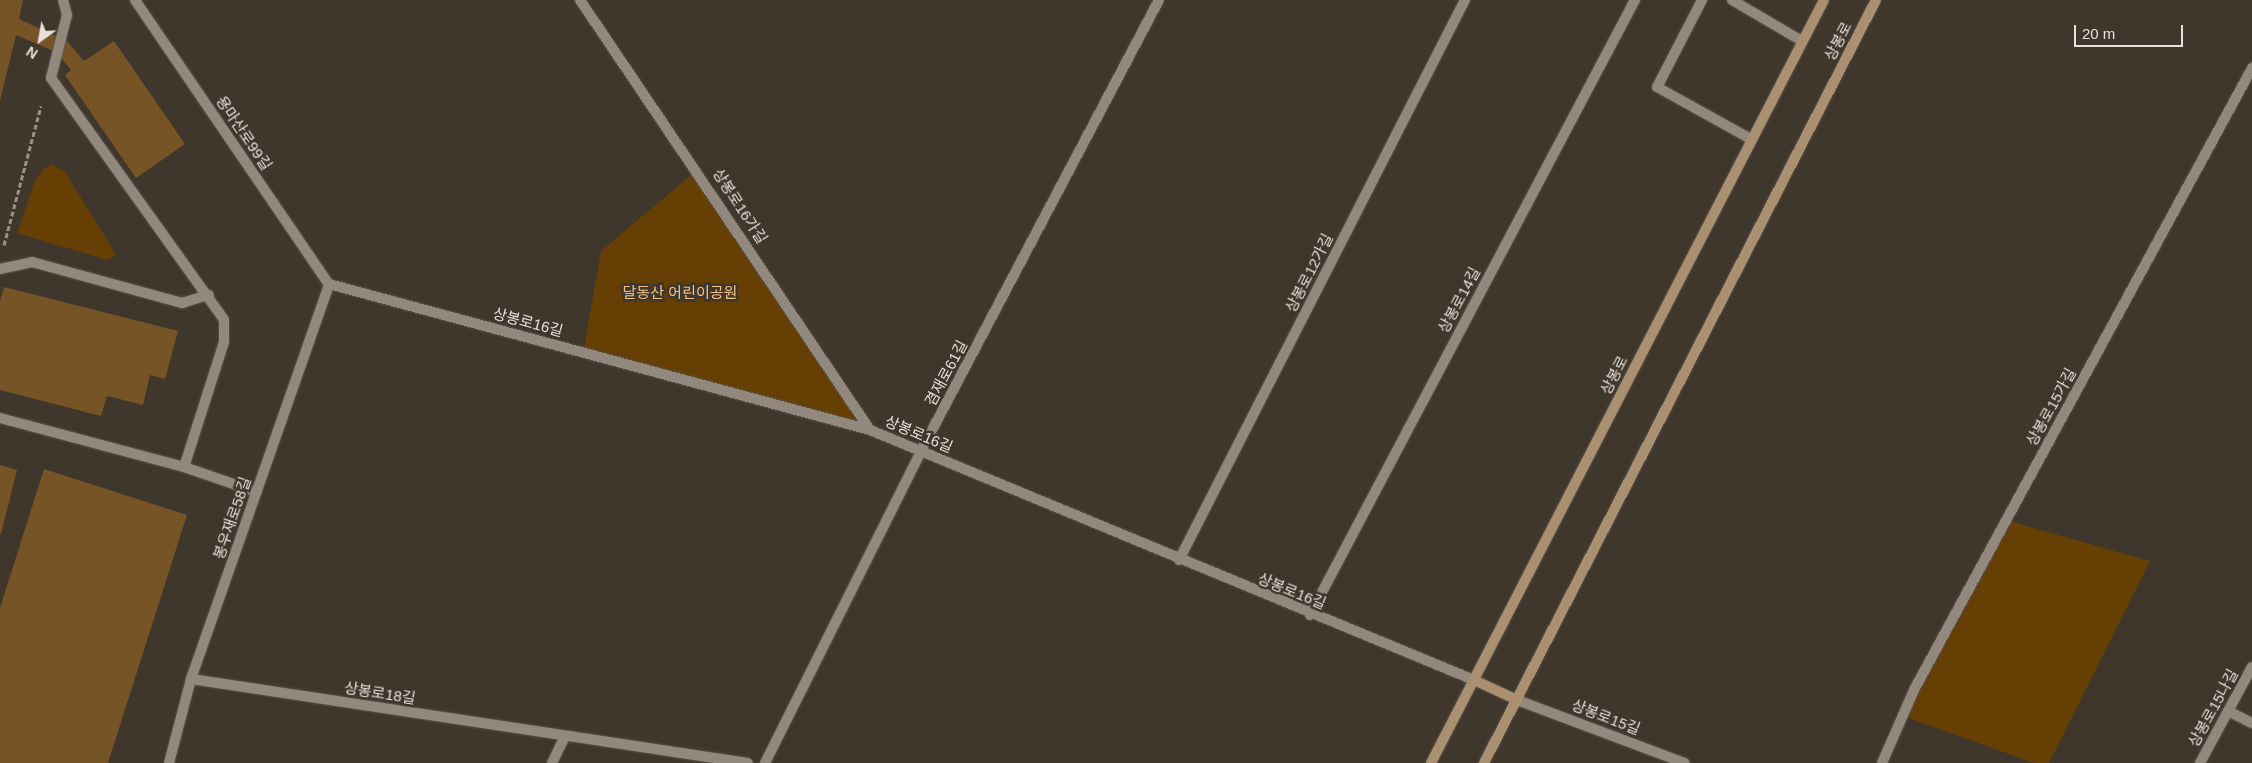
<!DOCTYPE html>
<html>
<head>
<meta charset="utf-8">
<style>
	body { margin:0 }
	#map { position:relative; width:2252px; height:763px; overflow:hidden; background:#3f362c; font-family:Helvetica,"Noto Sans KR",sans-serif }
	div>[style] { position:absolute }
	.green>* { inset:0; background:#653f04 }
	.building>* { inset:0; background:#775426 }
	.path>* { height:3px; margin-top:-1.5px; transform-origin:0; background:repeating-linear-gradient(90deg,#989188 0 5px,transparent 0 7.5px) }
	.roads { filter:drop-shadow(0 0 1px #5b554c) drop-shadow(0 0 1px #5b554c) }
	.lane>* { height:10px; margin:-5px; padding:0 5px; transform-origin:5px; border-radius:5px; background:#92887d }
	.street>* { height:10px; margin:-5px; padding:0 5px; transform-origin:5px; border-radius:5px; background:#92887d }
	.secondary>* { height:10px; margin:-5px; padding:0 5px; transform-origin:5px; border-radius:5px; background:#aa9070 }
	span { translate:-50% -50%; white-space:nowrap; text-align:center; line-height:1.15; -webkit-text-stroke:5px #3f362c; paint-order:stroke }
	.street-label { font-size:15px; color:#e7e2db }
	.park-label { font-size:15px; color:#f3c185 }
	.north { position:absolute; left:15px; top:15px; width:50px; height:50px; -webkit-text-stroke:4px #3f362c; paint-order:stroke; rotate:212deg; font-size:14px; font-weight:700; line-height:20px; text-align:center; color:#e7e2db }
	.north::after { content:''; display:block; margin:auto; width:18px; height:22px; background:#e7e2db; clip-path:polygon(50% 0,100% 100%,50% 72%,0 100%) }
	.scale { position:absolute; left:2074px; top:25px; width:109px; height:22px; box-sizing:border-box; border:2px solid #e7e2db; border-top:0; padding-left:6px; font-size:15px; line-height:18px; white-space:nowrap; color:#e7e2db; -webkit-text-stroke:4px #3f362c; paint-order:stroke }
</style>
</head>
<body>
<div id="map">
	<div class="green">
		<div style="clip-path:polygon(53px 164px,65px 172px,116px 254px,113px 257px,107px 260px,17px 233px,34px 183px,43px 169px)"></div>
		<div style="clip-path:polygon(698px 169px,870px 430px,583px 353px,601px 251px)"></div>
		<div style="clip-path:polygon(2006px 520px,2150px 561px,2049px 763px,2034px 763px,1903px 716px)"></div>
	</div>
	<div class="building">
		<div style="clip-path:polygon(0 0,23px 0,19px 19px,67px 41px,84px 61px,114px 41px,185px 144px,136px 178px,65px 75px,71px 70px,56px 52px,16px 35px,0 101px)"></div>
		<div style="clip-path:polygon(4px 287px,178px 331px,165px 379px,150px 375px,143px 405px,107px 396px,101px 416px,0 390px,0 301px)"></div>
		<div style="clip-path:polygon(0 465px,17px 470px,1px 534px,0 533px)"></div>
		<div style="clip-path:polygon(44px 469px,187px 515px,108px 763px,0 763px,0 608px)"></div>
	</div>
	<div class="path">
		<div style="left:4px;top:245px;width:144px;rotate:-75.1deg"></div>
	</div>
	<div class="roads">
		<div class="lane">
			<div style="left:63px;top:0;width:16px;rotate:75deg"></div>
			<div style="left:67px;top:15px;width:65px;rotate:104.3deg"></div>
			<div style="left:51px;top:78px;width:297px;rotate:54.4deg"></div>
			<div style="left:224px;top:320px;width:22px;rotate:90deg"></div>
			<div style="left:224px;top:342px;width:131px;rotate:107.7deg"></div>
			<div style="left:1702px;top:0;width:98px;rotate:117.3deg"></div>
			<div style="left:1657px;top:87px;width:107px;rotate:29deg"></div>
			<div style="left:1732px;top:0;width:81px;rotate:30.4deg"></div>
			<div style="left:0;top:269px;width:33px;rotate:-12deg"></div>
			<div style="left:32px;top:262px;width:156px;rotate:15.3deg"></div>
			<div style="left:182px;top:303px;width:28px;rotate:-17deg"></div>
			<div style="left:0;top:418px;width:190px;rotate:14.9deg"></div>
			<div style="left:184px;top:467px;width:77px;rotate:18.9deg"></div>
		</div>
		<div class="street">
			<div style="left:135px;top:0;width:344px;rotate:55.7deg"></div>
			<div style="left:580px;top:0;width:519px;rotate:56deg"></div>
			<div style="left:329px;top:284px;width:560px;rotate:15.1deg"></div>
			<div style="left:870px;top:430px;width:654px;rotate:22.49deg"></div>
			<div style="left:1179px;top:560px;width:629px;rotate:-62.95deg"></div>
			<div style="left:1310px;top:615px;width:696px;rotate:-62.15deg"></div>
			<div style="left:191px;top:679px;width:563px;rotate:8.58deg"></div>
			<div style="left:1517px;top:700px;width:179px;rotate:20.6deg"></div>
			<div style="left:2228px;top:711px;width:27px;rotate:27deg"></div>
			<div style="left:169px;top:763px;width:87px;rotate:-75.3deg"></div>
			<div style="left:191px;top:679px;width:418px;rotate:-70.7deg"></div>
			<div style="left:552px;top:763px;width:30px;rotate:-64deg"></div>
			<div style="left:765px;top:763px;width:349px;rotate:-63.4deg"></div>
			<div style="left:921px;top:451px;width:510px;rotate:-62.18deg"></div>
			<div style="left:1882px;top:763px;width:82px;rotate:-66.3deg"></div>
			<div style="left:1915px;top:688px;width:706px;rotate:-61.47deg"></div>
			<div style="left:2200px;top:763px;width:109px;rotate:-61.6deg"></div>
		</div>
		<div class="secondary">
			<div style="left:1474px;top:680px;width:47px;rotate:24.9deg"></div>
			<div style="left:1431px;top:763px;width:858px;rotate:-62.75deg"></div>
			<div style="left:1484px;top:763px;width:858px;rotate:-62.81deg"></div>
		</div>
	</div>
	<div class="street-label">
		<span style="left:1838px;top:41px;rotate:-63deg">상봉로</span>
		<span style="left:244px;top:133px;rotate:56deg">용마산로99길</span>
		<span style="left:740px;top:206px;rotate:57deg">상봉로16가길</span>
		<span style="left:1309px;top:273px;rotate:-63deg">상봉로12가길</span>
		<span style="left:1459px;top:300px;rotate:-62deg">상봉로14길</span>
		<span style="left:528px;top:322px;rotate:15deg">상봉로16길</span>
		<span style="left:946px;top:373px;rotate:-62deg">겸재로61길</span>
		<span style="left:1614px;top:375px;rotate:-63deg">상봉로</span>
		<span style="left:2051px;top:407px;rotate:-61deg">상봉로15가길</span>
		<span style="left:919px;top:434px;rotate:23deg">상봉로16길</span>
		<span style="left:232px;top:518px;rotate:-71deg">봉우재로58길</span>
		<span style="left:1292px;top:591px;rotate:22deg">상봉로16길</span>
		<span style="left:380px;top:693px;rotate:9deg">상봉로18길</span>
		<span style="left:2213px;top:708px;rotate:-61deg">상봉로15나길</span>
		<span style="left:1606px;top:717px;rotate:21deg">상봉로15길</span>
	</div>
	<div class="park-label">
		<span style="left:680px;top:293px">달동산 어린이공원</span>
	</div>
	<div class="north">N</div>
	<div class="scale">20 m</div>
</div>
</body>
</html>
